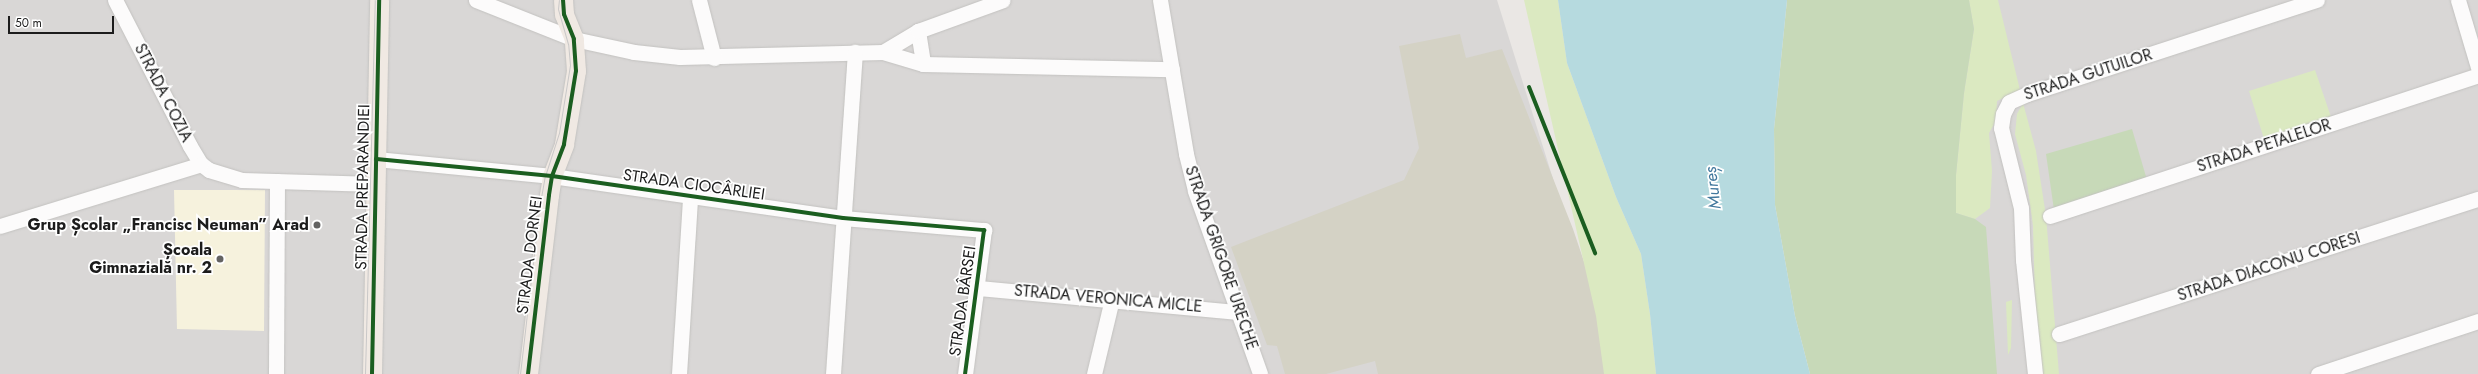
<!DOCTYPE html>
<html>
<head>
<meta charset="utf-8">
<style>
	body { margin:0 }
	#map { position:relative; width:2478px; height:374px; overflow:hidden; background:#eae7e4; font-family:Jost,sans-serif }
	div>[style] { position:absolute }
	.residential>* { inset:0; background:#d9d7d6 }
	.education>* { inset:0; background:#f6f2dd }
	.construction>* { inset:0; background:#d4d2c5 }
	.grass>* { inset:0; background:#dbe9c1 }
	.forest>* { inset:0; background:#c7d9b8 }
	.water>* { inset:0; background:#b6dadf }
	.roads { filter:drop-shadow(0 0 1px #c3c2c0) drop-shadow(0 0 1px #c3c2c0) }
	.minor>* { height:15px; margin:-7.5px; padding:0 7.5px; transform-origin:7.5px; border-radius:7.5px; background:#fcfbfb }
	.major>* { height:19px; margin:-9.5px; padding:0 9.5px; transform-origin:9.5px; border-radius:9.5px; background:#f0e9e3 }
	.tram>* { height:1px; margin:-0.5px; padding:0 0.5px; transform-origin:0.5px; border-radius:0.5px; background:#c9c8c8 }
	.cycleway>* { height:4px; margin:-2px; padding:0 2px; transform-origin:2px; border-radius:2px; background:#1b5e20 }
	.dots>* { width:11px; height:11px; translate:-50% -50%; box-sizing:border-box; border:2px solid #fff; border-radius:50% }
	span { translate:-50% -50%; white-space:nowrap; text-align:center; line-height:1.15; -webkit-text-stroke:3.5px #fff; paint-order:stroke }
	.street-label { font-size:16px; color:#1c1c1c }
	.poi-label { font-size:16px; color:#1c1c1c; font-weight:700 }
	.right { translate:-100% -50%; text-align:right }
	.water-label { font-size:17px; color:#42789d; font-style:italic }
	.scale { position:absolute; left:8px; top:16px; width:106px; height:18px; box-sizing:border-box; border:2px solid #1c1c1c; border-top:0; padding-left:5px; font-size:12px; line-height:14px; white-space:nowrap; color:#1c1c1c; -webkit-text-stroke:3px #fff; paint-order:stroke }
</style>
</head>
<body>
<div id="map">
	<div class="residential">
		<div style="clip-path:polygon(0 0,1497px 0,1596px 316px,1604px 374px,0 374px)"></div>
		<div style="clip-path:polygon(1787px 0,2478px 0,2478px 374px,1810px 374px)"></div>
	</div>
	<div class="education">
		<div style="clip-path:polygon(174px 190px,265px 190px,264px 331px,177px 329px)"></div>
	</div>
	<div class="construction">
		<div style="clip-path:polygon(1460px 34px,1466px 58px,1502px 49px,1573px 229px,1601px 312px,1609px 374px,1378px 374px,1375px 361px,1326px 374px,1285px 374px,1277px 346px,1267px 345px,1231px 247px,1404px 180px,1419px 148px,1399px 46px)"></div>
	</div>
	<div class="grass">
		<div style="clip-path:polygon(1524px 0,1558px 0,1567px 63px,1616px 197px,1641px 254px,1650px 314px,1656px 374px,1604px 374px,1596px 316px)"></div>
		<div style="clip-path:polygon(1969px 0,1998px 0,2020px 90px,1997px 101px,1996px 121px,1989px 133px,1992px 171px,1990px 208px,1975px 219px,1956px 213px,1956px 175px,1964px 93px,1974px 29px)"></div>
		<div style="clip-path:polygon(2315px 70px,2331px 117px,2264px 139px,2249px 91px)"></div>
		<div style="clip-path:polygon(2023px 103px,2036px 151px,2046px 216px,2059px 374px,2043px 374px,2035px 305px,2033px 226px,2026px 175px,2015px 134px,2017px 114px)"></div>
		<div style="clip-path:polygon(2012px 300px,2011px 348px,2008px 355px,2006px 302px)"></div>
	</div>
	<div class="forest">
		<div style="clip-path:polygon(1787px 0,1969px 0,1974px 29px,1964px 93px,1956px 175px,1956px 213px,1975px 219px,1986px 227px,1997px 374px,1810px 374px,1795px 316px,1775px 205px,1774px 129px)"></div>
		<div style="clip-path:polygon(2132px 129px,2147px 180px,2054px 210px,2046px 154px)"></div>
	</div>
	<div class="water">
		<div style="clip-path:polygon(1558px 0,1787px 0,1774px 129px,1775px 205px,1795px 316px,1810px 374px,1656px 374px,1650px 314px,1641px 254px,1616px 197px,1567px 63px)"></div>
	</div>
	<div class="roads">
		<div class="minor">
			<div style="left:115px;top:0;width:164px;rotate:62.8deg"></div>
			<div style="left:190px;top:146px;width:21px;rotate:59deg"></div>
			<div style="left:201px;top:164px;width:10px;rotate:37deg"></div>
			<div style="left:209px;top:170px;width:34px;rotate:17deg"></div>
			<div style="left:242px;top:180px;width:133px;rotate:1.7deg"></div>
			<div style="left:476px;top:0;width:105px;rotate:21.7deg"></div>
			<div style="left:574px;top:39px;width:61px;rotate:12.2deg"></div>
			<div style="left:634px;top:52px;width:46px;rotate:6.2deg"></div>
			<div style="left:680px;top:57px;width:203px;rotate:-1.4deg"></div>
			<div style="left:883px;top:52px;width:42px;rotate:16.7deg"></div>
			<div style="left:923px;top:64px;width:249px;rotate:1.2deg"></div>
			<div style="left:699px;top:0;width:60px;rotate:75.5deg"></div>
			<div style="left:1160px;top:0;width:156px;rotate:80.4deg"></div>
			<div style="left:1186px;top:154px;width:38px;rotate:76deg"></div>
			<div style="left:1195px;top:191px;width:194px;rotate:70.4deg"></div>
			<div style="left:2458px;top:0;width:70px;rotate:73.4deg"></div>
			<div style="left:918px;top:31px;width:33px;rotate:81deg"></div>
			<div style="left:883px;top:52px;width:41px;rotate:-31deg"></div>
			<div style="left:918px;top:31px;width:90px;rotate:-20deg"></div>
			<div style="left:376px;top:159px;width:177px;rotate:5.5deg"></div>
			<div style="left:552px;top:176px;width:294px;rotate:8.2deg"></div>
			<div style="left:843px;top:218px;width:142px;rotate:4.9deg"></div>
			<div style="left:984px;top:230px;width:145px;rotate:97.5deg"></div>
			<div style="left:2050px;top:216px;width:451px;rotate:-18.2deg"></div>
			<div style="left:0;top:226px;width:210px;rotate:-17.1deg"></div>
			<div style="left:978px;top:288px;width:262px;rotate:5.3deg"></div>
			<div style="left:2059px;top:334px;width:440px;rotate:-17.9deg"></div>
			<div style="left:276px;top:374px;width:193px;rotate:-89.7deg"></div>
			<div style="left:679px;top:374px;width:176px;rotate:-86.4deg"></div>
			<div style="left:833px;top:374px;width:323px;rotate:-86.1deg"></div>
			<div style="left:1094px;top:374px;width:77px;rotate:-76.5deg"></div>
			<div style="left:2035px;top:374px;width:115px;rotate:-96deg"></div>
			<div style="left:2023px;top:260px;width:52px;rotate:-92.2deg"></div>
			<div style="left:2021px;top:208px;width:82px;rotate:-104deg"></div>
			<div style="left:2001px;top:128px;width:14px;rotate:-82deg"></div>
			<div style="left:2003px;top:114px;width:13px;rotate:-63deg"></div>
			<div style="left:2009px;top:102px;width:20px;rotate:-24deg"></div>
			<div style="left:2027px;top:94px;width:305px;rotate:-18deg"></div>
			<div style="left:2318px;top:374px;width:169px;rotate:-18.3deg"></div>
		</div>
		<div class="major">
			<div style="left:372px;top:374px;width:374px;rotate:-88.9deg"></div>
			<div style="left:528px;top:374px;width:180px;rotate:-83.3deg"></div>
			<div style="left:549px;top:195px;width:19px;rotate:-81deg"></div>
			<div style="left:552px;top:176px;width:34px;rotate:-69deg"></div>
			<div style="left:564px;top:144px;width:74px;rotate:-80.7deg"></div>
			<div style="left:576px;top:71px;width:32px;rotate:-94deg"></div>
			<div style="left:574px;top:39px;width:27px;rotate:-112deg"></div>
			<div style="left:564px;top:14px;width:14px;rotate:-94deg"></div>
		</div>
	</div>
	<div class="tram">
		<div style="left:365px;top:374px;width:374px;rotate:-88.5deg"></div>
		<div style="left:520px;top:374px;width:166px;rotate:-83.4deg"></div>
		<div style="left:539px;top:209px;width:34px;rotate:-80deg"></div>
		<div style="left:545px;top:176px;width:45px;rotate:-72deg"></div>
		<div style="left:559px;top:133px;width:69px;rotate:-80.8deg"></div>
		<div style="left:570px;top:65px;width:21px;rotate:-95deg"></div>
		<div style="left:568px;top:44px;width:36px;rotate:-106deg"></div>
		<div style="left:558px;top:9px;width:9px;rotate:-84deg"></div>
	</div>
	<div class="cycleway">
		<div style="left:1529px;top:87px;width:179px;rotate:68.3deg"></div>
		<div style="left:376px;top:159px;width:177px;rotate:5.5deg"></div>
		<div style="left:552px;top:176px;width:294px;rotate:8.2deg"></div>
		<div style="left:843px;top:218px;width:142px;rotate:4.9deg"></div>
		<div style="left:984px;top:230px;width:145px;rotate:97.5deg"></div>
		<div style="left:372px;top:374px;width:374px;rotate:-88.9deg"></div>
		<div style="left:528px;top:374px;width:180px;rotate:-83.3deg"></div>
		<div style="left:549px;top:195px;width:19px;rotate:-81deg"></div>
		<div style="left:552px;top:176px;width:34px;rotate:-69deg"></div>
		<div style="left:564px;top:144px;width:74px;rotate:-80.7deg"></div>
		<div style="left:576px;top:71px;width:32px;rotate:-94deg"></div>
		<div style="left:574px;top:39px;width:27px;rotate:-112deg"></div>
		<div style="left:564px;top:14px;width:14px;rotate:-94deg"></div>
	</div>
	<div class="dots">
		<div style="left:317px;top:225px;background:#646362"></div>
		<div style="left:220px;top:259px;background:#646362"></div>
	</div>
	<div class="street-label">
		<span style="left:2088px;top:75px;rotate:-18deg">STRADA GUTUILOR</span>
		<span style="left:163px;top:93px;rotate:63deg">STRADA COZIA</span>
		<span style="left:2264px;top:146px;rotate:-18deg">STRADA PETALELOR</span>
		<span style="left:694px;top:185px;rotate:8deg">STRADA CIOCÂRLIEI</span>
		<span style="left:363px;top:187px;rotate:-89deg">STRADA PREPARANDIEI</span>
		<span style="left:530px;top:255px;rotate:-83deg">STRADA DORNEI</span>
		<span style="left:1221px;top:258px;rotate:71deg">STRADA GRIGORE URECHE</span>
		<span style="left:2269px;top:267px;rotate:-18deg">STRADA DIACONU CORESI</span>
		<span style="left:1108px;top:299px;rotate:5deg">STRADA VERONICA MICLE</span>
		<span style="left:963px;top:301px;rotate:-82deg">STRADA BÂRSEI</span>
	</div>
	<div class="poi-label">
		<span class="right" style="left:309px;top:225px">Grup Școlar „Francisc Neuman” Arad</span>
		<span class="right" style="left:212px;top:259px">Școala<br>Gimnazială nr. 2</span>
	</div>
	<div class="water-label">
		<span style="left:1713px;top:188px;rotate:-97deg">Mureș</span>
	</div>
	<div class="scale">50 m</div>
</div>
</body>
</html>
